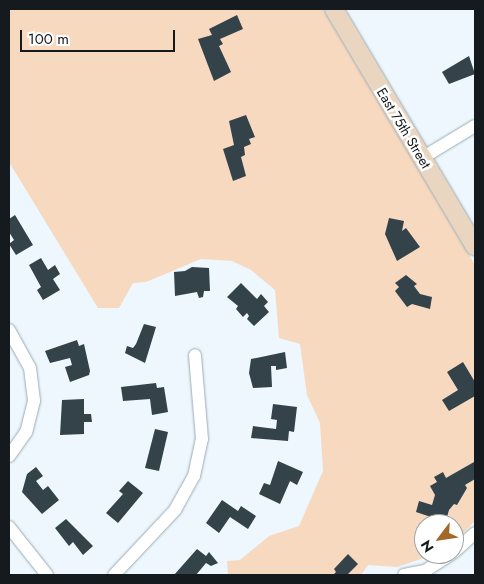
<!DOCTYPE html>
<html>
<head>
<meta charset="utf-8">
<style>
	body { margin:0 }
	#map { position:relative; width:484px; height:584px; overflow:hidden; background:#edf7fd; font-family:Jost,sans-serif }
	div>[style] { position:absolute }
	.green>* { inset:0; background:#f7d9c0 }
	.building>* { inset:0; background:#34424a }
	.roads { filter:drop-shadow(0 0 1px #9babb4) drop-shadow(0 0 1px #9babb4) }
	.street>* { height:12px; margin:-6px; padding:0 6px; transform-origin:6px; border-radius:6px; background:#fff }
	.secondary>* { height:18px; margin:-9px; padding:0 9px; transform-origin:9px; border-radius:9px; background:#ead6c0 }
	span { translate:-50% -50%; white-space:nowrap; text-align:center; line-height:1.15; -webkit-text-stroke:5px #fff; paint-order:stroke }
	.street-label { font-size:14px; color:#141a1d }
	.frame { position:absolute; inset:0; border:10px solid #141a1d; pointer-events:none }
	.north { position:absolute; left:414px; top:514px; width:50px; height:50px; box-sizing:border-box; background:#fff; border:1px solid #a1a3a5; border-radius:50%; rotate:239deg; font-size:14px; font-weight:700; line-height:20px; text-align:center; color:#141a1d }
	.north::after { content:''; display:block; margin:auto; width:18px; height:22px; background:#a26729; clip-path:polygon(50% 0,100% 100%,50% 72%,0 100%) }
	.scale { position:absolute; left:20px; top:30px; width:155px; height:22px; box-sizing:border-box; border:2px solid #141a1d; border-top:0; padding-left:6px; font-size:15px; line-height:18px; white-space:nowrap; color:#141a1d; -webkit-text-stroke:4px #fff; paint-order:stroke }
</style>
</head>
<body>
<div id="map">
	<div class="green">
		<div style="clip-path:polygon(9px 9px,323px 9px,475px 265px,475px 521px,454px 542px,454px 524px,424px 524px,424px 554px,436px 554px,397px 567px,368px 565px,361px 575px,228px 575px,227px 561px,240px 560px,269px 536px,299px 526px,323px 471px,320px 423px,307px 395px,300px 344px,279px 338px,275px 290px,251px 270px,232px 261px,201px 259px,146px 282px,133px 283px,119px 308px,98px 308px,9px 162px)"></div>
	</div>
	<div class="building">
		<div style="clip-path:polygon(237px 15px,243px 29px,220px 39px,223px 44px,219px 46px,231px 72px,214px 81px,198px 39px,212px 35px,209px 29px)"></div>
		<div style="clip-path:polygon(469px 56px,475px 74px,449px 84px,442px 72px)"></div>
		<div style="clip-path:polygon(246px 115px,255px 137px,249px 139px,251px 144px,244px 147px,245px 155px,241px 157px,246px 176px,233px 181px,223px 149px,234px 145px,229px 121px)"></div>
		<div style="clip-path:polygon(15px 215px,33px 245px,16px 255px,9px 244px,14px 240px,9px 232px,9px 219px)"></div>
		<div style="clip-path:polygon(389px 218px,404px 221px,402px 231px,406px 228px,420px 247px,397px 261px,385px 234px)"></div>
		<div style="clip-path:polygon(41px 258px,48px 270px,55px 265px,60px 274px,53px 279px,60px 290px,43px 300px,37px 290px,41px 287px,29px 265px)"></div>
		<div style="clip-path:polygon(192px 267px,209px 268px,210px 291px,204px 291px,203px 297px,199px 298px,197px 292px,175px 296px,174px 272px,185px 271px)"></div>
		<div style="clip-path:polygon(406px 275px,417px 284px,414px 286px,420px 294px,432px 297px,430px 309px,412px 304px,407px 307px,395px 291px,399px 287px,395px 283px)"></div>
		<div style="clip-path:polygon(241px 283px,257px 299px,261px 294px,268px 302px,264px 306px,269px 312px,254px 326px,247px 319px,249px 316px,247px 313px,243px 317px,236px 309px,238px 306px,227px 297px)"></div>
		<div style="clip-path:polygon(144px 324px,156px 327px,145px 363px,125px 353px,127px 346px,133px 348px,136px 344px)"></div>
		<div style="clip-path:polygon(77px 340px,79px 346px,84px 344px,90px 371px,89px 375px,70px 382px,65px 367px,72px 365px,70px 358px,50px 363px,45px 351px)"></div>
		<div style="clip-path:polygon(285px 352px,287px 368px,276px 370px,276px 366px,271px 366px,272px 387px,253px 388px,249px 373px,251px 359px)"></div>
		<div style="clip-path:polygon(463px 362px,475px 382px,475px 396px,449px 411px,442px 400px,458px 390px,447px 372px)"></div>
		<div style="clip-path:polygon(156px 383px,157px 388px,164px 387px,168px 412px,152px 415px,150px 399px,123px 401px,121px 387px)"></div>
		<div style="clip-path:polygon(84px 399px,84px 414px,91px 414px,92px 422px,84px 422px,84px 434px,60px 435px,62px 400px)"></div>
		<div style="clip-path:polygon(273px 404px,297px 407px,294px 432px,289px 431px,288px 441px,251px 438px,253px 426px,276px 429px,277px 420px,271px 419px)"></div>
		<div style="clip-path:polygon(155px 429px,168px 432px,159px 471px,145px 468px)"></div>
		<div style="clip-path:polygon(278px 461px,303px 472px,297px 485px,290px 481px,280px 504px,259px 494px,264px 483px,270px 485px)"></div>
		<div style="clip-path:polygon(474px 462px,475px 479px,465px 485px,467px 488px,457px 505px,454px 504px,449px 510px,445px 524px,433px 522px,434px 518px,416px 512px,419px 501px,432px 505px,435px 495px,430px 486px,437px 482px,434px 477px,443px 472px,446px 478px)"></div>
		<div style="clip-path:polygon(36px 467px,43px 476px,36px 481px,43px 490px,48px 486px,59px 500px,42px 514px,22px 492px,27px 474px)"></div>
		<div style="clip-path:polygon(128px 481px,143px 493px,118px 523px,106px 513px,123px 494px,119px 491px)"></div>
		<div style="clip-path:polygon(222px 500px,238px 511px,241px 506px,256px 516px,248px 529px,230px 517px,219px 533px,206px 523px)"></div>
		<div style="clip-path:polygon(66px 519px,93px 546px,83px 555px,73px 542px,69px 546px,55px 528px)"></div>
		<div style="clip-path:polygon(197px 549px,206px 556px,209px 552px,218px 563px,211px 566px,206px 563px,196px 575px,174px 575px)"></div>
		<div style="clip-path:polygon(348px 554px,358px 564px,347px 575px,333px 575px,336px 572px,334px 569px)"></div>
	</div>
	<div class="roads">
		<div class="street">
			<div style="left:422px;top:158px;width:62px;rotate:-31.1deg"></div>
			<div style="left:9px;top:330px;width:43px;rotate:61.1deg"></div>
			<div style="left:30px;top:368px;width:33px;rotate:83deg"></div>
			<div style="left:34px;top:401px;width:32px;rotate:104deg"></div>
			<div style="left:26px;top:432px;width:29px;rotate:125deg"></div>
			<div style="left:9px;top:527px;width:61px;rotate:51.6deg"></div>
			<div style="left:454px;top:552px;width:28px;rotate:-42deg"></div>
			<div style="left:114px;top:575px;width:89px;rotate:-46.8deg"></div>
			<div style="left:175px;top:510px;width:39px;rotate:-61deg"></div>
			<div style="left:194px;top:476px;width:38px;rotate:-78deg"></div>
			<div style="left:202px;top:439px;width:84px;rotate:-94.8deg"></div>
			<div style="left:404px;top:575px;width:21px;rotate:-11deg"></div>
			<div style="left:425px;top:571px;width:31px;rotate:-33deg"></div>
		</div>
		<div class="secondary">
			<div style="left:334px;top:9px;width:276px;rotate:59.3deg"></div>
		</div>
	</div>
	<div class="street-label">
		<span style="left:404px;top:128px;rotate:59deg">East 75th Street</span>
	</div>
	<div class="frame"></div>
	<div class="north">N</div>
	<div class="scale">100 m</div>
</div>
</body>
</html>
